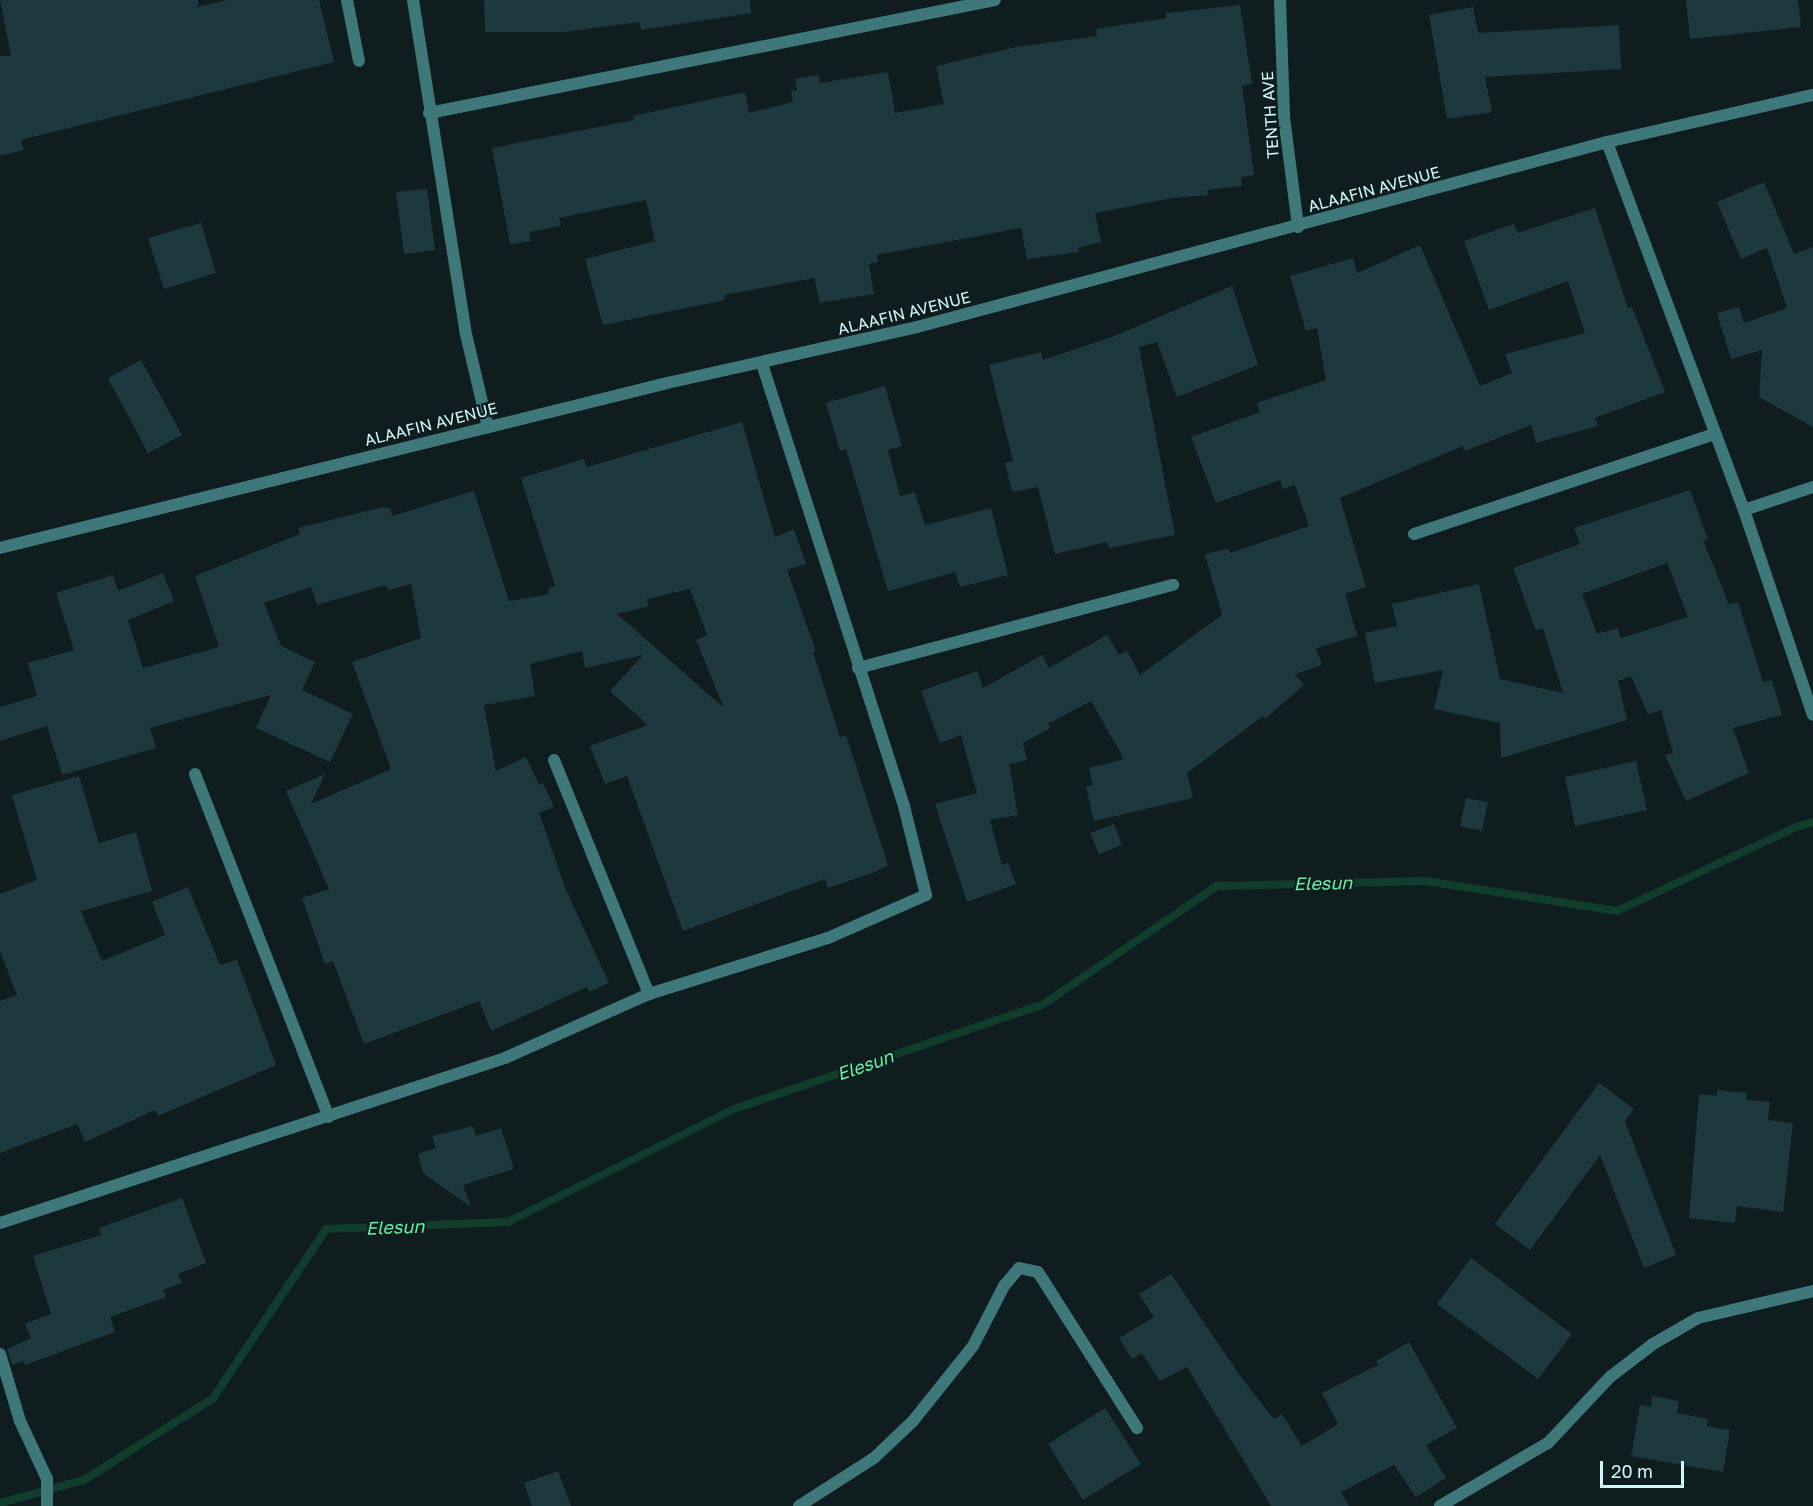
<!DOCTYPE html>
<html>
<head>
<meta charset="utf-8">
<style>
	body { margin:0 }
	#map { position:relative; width:1813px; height:1506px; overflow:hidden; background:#0f1d1f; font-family:"Golos Text",sans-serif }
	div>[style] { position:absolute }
	.stream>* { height:8px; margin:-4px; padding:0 4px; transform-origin:4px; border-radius:4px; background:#103d2c }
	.building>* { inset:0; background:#1d383e }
	.service>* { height:12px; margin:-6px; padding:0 6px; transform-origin:6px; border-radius:6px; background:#3e787a }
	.minor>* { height:12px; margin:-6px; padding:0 6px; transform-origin:6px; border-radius:6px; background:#3e787a }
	span { translate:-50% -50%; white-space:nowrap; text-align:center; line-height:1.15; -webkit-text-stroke:4.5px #0f1d1f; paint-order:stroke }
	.street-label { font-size:16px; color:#d2f7fb }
	.water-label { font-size:18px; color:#6af0a6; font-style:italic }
	.scale { position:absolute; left:1600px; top:1461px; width:84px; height:27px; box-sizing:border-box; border:3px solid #d2f7fb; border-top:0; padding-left:8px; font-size:18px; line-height:21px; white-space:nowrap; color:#d2f7fb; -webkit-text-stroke:4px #0f1d1f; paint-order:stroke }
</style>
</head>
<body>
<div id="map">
	<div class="stream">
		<div style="left:0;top:1503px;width:87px;rotate:-15.3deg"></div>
		<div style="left:84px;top:1480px;width:153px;rotate:-32.4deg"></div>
		<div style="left:213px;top:1398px;width:203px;rotate:-56.2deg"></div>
		<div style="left:326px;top:1229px;width:182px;rotate:-2.2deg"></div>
		<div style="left:508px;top:1222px;width:253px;rotate:-26.6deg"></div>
		<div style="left:734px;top:1109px;width:325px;rotate:-18.7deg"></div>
		<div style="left:1042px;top:1005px;width:212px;rotate:-34.2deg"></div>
		<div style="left:1217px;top:886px;width:209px;rotate:-1.4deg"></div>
		<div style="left:1426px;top:881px;width:193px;rotate:8.9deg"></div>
		<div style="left:1617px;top:911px;width:198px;rotate:-25.1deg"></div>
		<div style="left:1796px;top:827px;width:18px;rotate:-16deg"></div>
	</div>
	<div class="building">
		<div style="clip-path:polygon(0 0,198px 0,198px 7px,226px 0,319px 0,334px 62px,21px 140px,24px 150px,0 156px,0 56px,11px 56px)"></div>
		<div style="clip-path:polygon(484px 0,750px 0,751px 13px,641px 30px,639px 22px,564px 32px,485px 32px)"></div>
		<div style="clip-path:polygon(1686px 0,1798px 0,1801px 27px,1690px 39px)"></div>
		<div style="clip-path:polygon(1240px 5px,1252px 84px,1242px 86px,1254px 175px,1241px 177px,1242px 186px,1207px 190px,1208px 195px,1172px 198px,1095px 213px,1101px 242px,1078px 248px,1079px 252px,1027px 259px,1021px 228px,877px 255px,878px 262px,869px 264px,874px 294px,820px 303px,814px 278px,724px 295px,725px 300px,603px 325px,585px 259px,655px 241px,646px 200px,559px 218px,561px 226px,529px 232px,531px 241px,510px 244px,492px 148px,634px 120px,633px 116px,745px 92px,749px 113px,793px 102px,791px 91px,797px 90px,795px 79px,819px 75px,820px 83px,888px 72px,895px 113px,944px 104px,936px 66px,1016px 47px,1097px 36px,1096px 29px,1166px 18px,1166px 13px)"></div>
		<div style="clip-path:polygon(1473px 7px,1478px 33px,1619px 25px,1621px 69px,1485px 77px,1492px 112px,1447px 119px,1429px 15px)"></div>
		<div style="clip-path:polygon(1764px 182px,1794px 254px,1813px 247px,1813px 427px,1759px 397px,1762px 350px,1731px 359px,1717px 313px,1739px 307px,1744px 323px,1787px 308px,1767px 248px,1741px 259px,1717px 202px)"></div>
		<div style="clip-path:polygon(427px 189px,435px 250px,404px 254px,396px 192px)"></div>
		<div style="clip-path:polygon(1595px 208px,1628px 308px,1632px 307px,1665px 392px,1595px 418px,1598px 426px,1536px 443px,1531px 425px,1465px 451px,1463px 446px,1340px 498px,1366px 587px,1345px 594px,1357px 636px,1316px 648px,1322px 665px,1295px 674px,1304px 685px,1265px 719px,1263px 716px,1187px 773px,1193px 798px,1094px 821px,1086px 787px,1093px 785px,1089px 768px,1124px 759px,1091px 701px,1048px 724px,1050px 728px,1023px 743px,1027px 760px,1009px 764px,1018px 815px,990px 820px,1002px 865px,1008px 863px,1016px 884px,967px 902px,935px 804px,977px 793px,961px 735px,940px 743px,921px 691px,977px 671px,983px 688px,1042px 655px,1049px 668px,1107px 635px,1119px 655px,1127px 651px,1140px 675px,1222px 615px,1205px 554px,1228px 549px,1230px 553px,1309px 526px,1295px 485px,1283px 489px,1280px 480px,1216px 503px,1191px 437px,1260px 412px,1257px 403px,1326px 380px,1317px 328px,1306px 331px,1290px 276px,1353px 258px,1357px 273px,1420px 245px,1480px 386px,1512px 373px,1505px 354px,1585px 333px,1568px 281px,1489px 310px,1464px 241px,1514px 224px,1518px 233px)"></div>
		<div style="clip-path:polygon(201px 223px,216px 273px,164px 289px,148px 238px)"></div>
		<div style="clip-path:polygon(1232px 286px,1258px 365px,1177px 397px,1157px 342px,1139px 347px,1175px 535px,1109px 548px,1107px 542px,1055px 554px,1038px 487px,1012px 492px,1005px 463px,1013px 461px,989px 365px,1041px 352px,1043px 360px,1112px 337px)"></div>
		<div style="clip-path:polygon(141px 360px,182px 435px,148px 453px,108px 378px)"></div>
		<div style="clip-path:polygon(885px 386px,902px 446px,888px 450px,900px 496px,915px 492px,925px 525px,991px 508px,1008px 575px,960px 587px,955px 572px,888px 591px,846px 449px,840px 451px,826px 403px)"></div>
		<div style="clip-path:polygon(evenodd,742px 422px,775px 537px,794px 529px,806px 564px,787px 570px,816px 651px,813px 652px,840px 737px,846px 735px,888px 865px,875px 872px,828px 888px,825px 879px,683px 931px,627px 776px,605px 784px,590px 746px,648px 725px,610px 691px,643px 655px,585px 668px,582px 651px,530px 664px,535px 696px,484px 705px,496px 771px,526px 757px,539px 785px,543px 783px,554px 807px,539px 813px,566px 890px,609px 983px,589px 992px,587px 987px,491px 1031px,479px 1001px,364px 1044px,333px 961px,325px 964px,302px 898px,329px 889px,286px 791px,325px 774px,311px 804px,391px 769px,352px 662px,421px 638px,411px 584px,388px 590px,386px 585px,317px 605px,311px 587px,264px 603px,281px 646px,315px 662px,302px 690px,353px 714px,330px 762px,256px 728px,271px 695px,150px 728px,156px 748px,62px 775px,47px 726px,0 741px,0 707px,37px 696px,28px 663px,74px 650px,56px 593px,113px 575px,118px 591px,163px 573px,174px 601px,128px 620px,143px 668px,219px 647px,195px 576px,300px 534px,298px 528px,383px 507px,390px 508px,392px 516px,474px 491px,509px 601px,549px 594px,548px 588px,555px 586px,521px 478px,584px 459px,587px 467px,742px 422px,690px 589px,707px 635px,696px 640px,724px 708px,617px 614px,649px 606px,647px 599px,690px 589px)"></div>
		<div style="clip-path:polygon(evenodd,1690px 490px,1708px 539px,1703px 540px,1729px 604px,1738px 602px,1763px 682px,1772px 680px,1782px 715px,1733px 728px,1749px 773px,1686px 801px,1665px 755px,1673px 753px,1661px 710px,1648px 714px,1631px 676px,1618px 681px,1627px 720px,1501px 758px,1500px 723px,1434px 709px,1443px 670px,1375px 683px,1365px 633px,1397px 626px,1392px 604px,1479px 584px,1500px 679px,1563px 693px,1543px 628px,1536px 631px,1513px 568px,1580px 544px,1574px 528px,1690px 490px,1667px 563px,1688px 617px,1621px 638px,1618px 628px,1597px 634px,1582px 594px,1667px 563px)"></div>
		<div style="clip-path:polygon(1636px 761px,1647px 810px,1575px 826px,1565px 777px)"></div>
		<div style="clip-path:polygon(79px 776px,99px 843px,136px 832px,152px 891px,81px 911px,102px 961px,165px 935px,152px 902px,188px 887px,220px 965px,237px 960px,276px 1065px,158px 1116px,155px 1110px,85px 1142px,77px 1124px,0 1153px,0 1001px,17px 995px,0 951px,0 894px,37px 880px,12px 795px)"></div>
		<div style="clip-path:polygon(1466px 798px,1488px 802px,1482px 831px,1460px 826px)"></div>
		<div style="clip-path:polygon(1114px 824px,1122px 845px,1099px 854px,1090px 833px)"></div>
		<div style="clip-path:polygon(1599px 1083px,1634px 1109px,1625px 1121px,1676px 1255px,1644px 1268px,1600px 1155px,1530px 1250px,1495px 1224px)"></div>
		<div style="clip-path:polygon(1717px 1090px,1747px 1093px,1746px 1100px,1770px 1102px,1768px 1120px,1793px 1123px,1783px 1212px,1737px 1206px,1735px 1223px,1689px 1218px,1699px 1094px,1717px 1096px)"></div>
		<div style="clip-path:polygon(473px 1126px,476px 1136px,501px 1128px,514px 1169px,463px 1185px,471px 1207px,423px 1173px,418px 1154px,436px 1148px,432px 1136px)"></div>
		<div style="clip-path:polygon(182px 1198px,206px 1263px,178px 1274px,182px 1283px,163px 1290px,166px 1297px,110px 1317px,115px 1332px,25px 1365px,23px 1361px,12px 1365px,7px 1349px,31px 1338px,25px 1324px,51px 1314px,33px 1256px,101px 1235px,99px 1228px)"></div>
		<div style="clip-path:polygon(1471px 1258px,1572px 1334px,1538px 1379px,1437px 1304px)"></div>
		<div style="clip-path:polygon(1171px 1274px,1241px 1377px,1274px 1419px,1282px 1414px,1302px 1446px,1338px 1424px,1322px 1393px,1378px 1365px,1376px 1361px,1409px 1342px,1457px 1428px,1426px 1445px,1446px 1478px,1416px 1497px,1394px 1465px,1341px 1492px,1349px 1506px,1271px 1506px,1187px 1367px,1160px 1381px,1142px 1353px,1132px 1359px,1119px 1338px,1154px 1317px,1139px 1294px)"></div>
		<div style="clip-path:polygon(1652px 1396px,1679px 1401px,1677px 1413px,1708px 1419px,1707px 1426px,1730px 1430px,1723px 1472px,1631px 1456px,1640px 1405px,1651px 1407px)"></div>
		<div style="clip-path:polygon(1105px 1408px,1141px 1464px,1083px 1500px,1048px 1444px)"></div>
		<div style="clip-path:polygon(558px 1471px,571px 1506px,532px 1506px,524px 1483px)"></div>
	</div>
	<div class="service">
		<div style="left:347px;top:0;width:62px;rotate:78.9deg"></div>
		<div style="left:799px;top:1506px;width:89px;rotate:-32.6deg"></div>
		<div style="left:874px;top:1458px;width:54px;rotate:-43.5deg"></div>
		<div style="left:913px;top:1421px;width:96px;rotate:-51.3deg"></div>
		<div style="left:973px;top:1346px;width:68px;rotate:-62.7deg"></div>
		<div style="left:1004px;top:1286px;width:23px;rotate:-50deg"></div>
		<div style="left:1019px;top:1268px;width:19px;rotate:12deg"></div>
		<div style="left:1038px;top:1272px;width:185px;rotate:57.6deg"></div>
	</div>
	<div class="minor">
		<div style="left:413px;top:0;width:334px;rotate:81deg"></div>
		<div style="left:465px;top:330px;width:100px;rotate:76.7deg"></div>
		<div style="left:1280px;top:0;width:117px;rotate:88deg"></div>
		<div style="left:1284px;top:117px;width:111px;rotate:82.7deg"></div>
		<div style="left:429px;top:113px;width:577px;rotate:-11.29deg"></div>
		<div style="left:1607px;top:142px;width:393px;rotate:69.6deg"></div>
		<div style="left:1744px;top:510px;width:216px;rotate:71.4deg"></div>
		<div style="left:1744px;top:510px;width:73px;rotate:-18.4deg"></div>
		<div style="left:1414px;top:534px;width:316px;rotate:-18.4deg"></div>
		<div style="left:0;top:548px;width:687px;rotate:-13.89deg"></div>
		<div style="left:667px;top:383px;width:256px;rotate:-12.6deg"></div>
		<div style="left:917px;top:327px;width:714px;rotate:-15.01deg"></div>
		<div style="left:1607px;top:142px;width:211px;rotate:-12.9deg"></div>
		<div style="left:858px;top:668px;width:326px;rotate:-14.8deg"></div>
		<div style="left:554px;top:760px;width:253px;rotate:67.9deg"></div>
		<div style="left:195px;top:774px;width:368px;rotate:68.7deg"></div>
		<div style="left:0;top:1223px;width:531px;rotate:-18.09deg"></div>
		<div style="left:505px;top:1058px;width:158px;rotate:-24deg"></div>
		<div style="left:649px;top:994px;width:188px;rotate:-17.4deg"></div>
		<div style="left:828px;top:938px;width:107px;rotate:-23.7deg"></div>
		<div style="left:926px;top:895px;width:92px;rotate:-103.9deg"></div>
		<div style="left:904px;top:806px;width:464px;rotate:-107.8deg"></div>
		<div style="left:0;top:1354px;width:70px;rotate:73.4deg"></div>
		<div style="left:20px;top:1421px;width:64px;rotate:65deg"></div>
		<div style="left:47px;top:1479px;width:27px;rotate:90deg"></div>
		<div style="left:1440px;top:1506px;width:125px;rotate:-30.3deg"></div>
		<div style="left:1548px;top:1443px;width:91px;rotate:-46.8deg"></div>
		<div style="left:1610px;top:1377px;width:54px;rotate:-37.5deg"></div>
		<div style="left:1653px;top:1344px;width:52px;rotate:-30deg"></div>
		<div style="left:1698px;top:1318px;width:118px;rotate:-13.2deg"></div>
	</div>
	<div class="street-label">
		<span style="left:1270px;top:115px;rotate:-94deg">TENTH AVE</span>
		<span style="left:1374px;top:189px;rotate:-15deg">ALAAFIN AVENUE</span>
		<span style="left:904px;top:313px;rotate:-14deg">ALAAFIN AVENUE</span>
		<span style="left:431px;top:424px;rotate:-14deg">ALAAFIN AVENUE</span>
	</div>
	<div class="water-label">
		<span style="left:1323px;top:883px;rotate:-1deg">Elesun</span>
		<span style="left:865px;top:1065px;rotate:-19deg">Elesun</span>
		<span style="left:395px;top:1227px;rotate:-2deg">Elesun</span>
	</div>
	<div class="scale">20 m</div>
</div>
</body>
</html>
